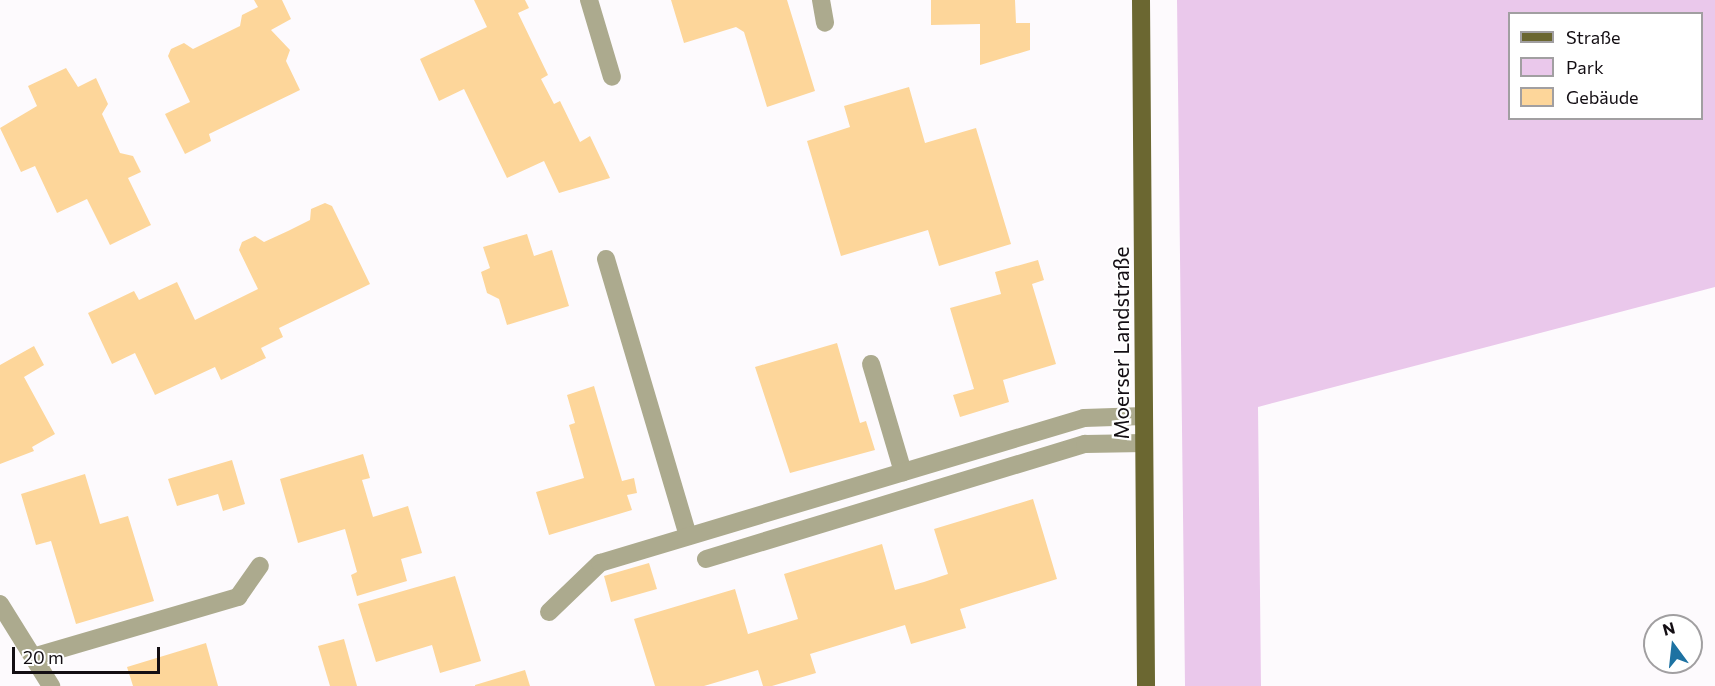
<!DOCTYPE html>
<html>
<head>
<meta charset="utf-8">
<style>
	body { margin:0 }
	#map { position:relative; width:1715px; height:686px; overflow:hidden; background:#fdfafd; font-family:Commissioner,sans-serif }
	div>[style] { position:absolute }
	.green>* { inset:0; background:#eac8eb }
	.building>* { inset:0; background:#fdd69a }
	.minor>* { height:18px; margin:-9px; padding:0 9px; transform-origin:9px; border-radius:9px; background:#acaa8e }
	.major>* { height:18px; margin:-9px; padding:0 9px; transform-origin:9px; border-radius:9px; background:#6b6731 }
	span { translate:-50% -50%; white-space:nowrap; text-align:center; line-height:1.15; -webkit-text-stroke:4.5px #fff; paint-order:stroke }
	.street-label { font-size:21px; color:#130e13 }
	.legend { position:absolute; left:1508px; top:12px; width:195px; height:108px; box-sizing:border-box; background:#fff; border:2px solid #a19fa1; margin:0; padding:8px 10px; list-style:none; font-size:18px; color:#130e13 }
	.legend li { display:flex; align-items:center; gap:12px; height:30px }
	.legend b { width:30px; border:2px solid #a19fa1 }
	.north { position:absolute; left:1643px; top:614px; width:60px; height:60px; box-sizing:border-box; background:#fff; border:2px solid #a19fa1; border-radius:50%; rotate:345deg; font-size:16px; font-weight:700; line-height:24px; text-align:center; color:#130e13 }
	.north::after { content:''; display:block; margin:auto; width:21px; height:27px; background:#1d72a2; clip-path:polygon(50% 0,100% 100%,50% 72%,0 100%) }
	.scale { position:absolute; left:12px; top:647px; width:148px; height:27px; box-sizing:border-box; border:3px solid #130e13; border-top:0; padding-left:8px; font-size:18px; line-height:21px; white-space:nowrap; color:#130e13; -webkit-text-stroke:4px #fff; paint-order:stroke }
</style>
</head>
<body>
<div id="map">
	<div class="green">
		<div style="clip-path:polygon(evenodd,1177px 0,1715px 0,1715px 287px,1258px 407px,1261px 686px,1185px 686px,1177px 0,1510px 14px,1702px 14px,1702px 118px,1510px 118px,1510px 14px)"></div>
	</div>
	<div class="building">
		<div style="clip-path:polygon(254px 0,282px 0,291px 19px,271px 30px,290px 50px,286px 61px,300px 90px,209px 134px,211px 141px,185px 154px,165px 114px,190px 102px,168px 56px,171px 49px,184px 43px,193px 49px,240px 26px,242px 15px,258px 7px)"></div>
		<div style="clip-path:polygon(474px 0,525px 0,529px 8px,518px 13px,548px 75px,541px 79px,554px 104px,560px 101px,580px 142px,590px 136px,610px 178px,559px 193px,544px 161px,507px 178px,464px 89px,439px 101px,420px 59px,487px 27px)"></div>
		<div style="clip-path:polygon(671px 0,787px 0,815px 91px,767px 107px,744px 32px,736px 27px,684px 43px)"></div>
		<div style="clip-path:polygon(931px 0,1015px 0,1016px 23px,1030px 23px,1030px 50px,980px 65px,980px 24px,931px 25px)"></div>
		<div style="clip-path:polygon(66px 68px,78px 87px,96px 78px,108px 104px,102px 114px,120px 153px,133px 156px,141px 172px,128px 178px,151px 225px,110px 245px,87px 199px,57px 213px,35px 166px,21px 172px,0 128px,37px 106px,28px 86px)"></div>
		<div style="clip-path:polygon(909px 87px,925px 143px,976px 128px,1011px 244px,939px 266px,928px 230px,841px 256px,807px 141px,850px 127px,844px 106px)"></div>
		<div style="clip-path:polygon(325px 203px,332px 206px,370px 284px,279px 328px,283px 337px,261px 348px,266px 358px,221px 380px,215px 367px,155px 395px,135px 353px,112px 364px,88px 313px,134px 291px,139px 300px,177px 282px,195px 320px,258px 289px,239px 250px,242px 242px,255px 236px,264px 242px,288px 231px,310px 220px,311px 209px)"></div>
		<div style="clip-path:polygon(527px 234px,534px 256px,552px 250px,569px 306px,507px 325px,499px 299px,487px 293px,481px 272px,490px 268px,483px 247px)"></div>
		<div style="clip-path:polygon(1038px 260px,1044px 280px,1032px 284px,1056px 364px,1003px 380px,1009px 402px,960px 417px,953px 395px,974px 389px,950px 308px,1001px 294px,995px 272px)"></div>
		<div style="clip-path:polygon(837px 343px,860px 423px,866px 421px,875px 450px,790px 473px,755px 367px)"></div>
		<div style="clip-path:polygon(34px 346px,44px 365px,24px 377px,55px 434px,32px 447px,34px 451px,0 464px,0 365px)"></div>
		<div style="clip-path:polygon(594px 386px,622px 481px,634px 478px,637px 493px,627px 495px,632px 510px,549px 535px,536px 492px,584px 478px,569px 425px,575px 423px,567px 395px)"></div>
		<div style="clip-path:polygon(363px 454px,370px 478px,362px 480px,373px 517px,408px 506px,422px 553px,401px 559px,407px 581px,357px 596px,351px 575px,357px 572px,345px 529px,298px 543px,280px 479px)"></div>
		<div style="clip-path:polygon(232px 460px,245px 504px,223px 511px,218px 494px,177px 506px,168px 479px)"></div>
		<div style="clip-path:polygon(85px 474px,100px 524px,128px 516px,154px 601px,76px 624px,51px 541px,36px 545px,21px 494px)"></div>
		<div style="clip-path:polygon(1033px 499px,1057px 579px,960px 609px,966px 628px,911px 644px,905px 625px,810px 654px,816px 673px,772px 686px,763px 686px,758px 670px,704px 686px,655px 686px,634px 619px,735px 589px,748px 634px,775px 626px,798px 619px,784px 574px,882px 544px,895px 590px,924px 582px,948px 574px,934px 529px)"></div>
		<div style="clip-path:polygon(649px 563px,657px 589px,611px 602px,604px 576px)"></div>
		<div style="clip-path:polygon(455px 576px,481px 661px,440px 673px,432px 645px,376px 662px,358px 604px)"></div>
		<div style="clip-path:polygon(344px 639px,357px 686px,330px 686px,318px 646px)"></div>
		<div style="clip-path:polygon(206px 643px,218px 686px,133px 686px,127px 667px)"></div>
		<div style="clip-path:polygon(525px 670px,530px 686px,475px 686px,475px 685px)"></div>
	</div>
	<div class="minor">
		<div style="left:589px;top:0;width:80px;rotate:73.4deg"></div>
		<div style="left:821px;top:0;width:23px;rotate:80deg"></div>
		<div style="left:606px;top:259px;width:289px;rotate:73.5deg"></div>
		<div style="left:871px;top:364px;width:113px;rotate:73.5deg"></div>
		<div style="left:706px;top:559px;width:396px;rotate:-16.9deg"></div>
		<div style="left:1085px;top:444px;width:59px;rotate:-1deg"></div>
		<div style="left:0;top:604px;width:97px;rotate:58.1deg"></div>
		<div style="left:549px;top:612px;width:71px;rotate:-43.9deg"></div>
		<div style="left:600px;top:563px;width:505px;rotate:-16.68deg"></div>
		<div style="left:1084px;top:418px;width:60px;rotate:-1.9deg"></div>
		<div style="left:33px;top:657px;width:214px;rotate:-16.3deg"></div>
		<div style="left:238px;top:597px;width:38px;rotate:-55deg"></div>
	</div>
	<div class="major">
		<div style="left:1141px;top:0;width:686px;rotate:89.58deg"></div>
	</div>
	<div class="street-label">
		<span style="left:1121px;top:343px;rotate:-90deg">Moerser Landstraße</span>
	</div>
	<ul class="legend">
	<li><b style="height:8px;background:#6b6731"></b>Straße</li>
	<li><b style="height:16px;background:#eac8eb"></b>Park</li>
	<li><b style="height:16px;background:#fdd69a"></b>Gebäude</li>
	</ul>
	<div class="north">N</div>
	<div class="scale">20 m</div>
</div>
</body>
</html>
